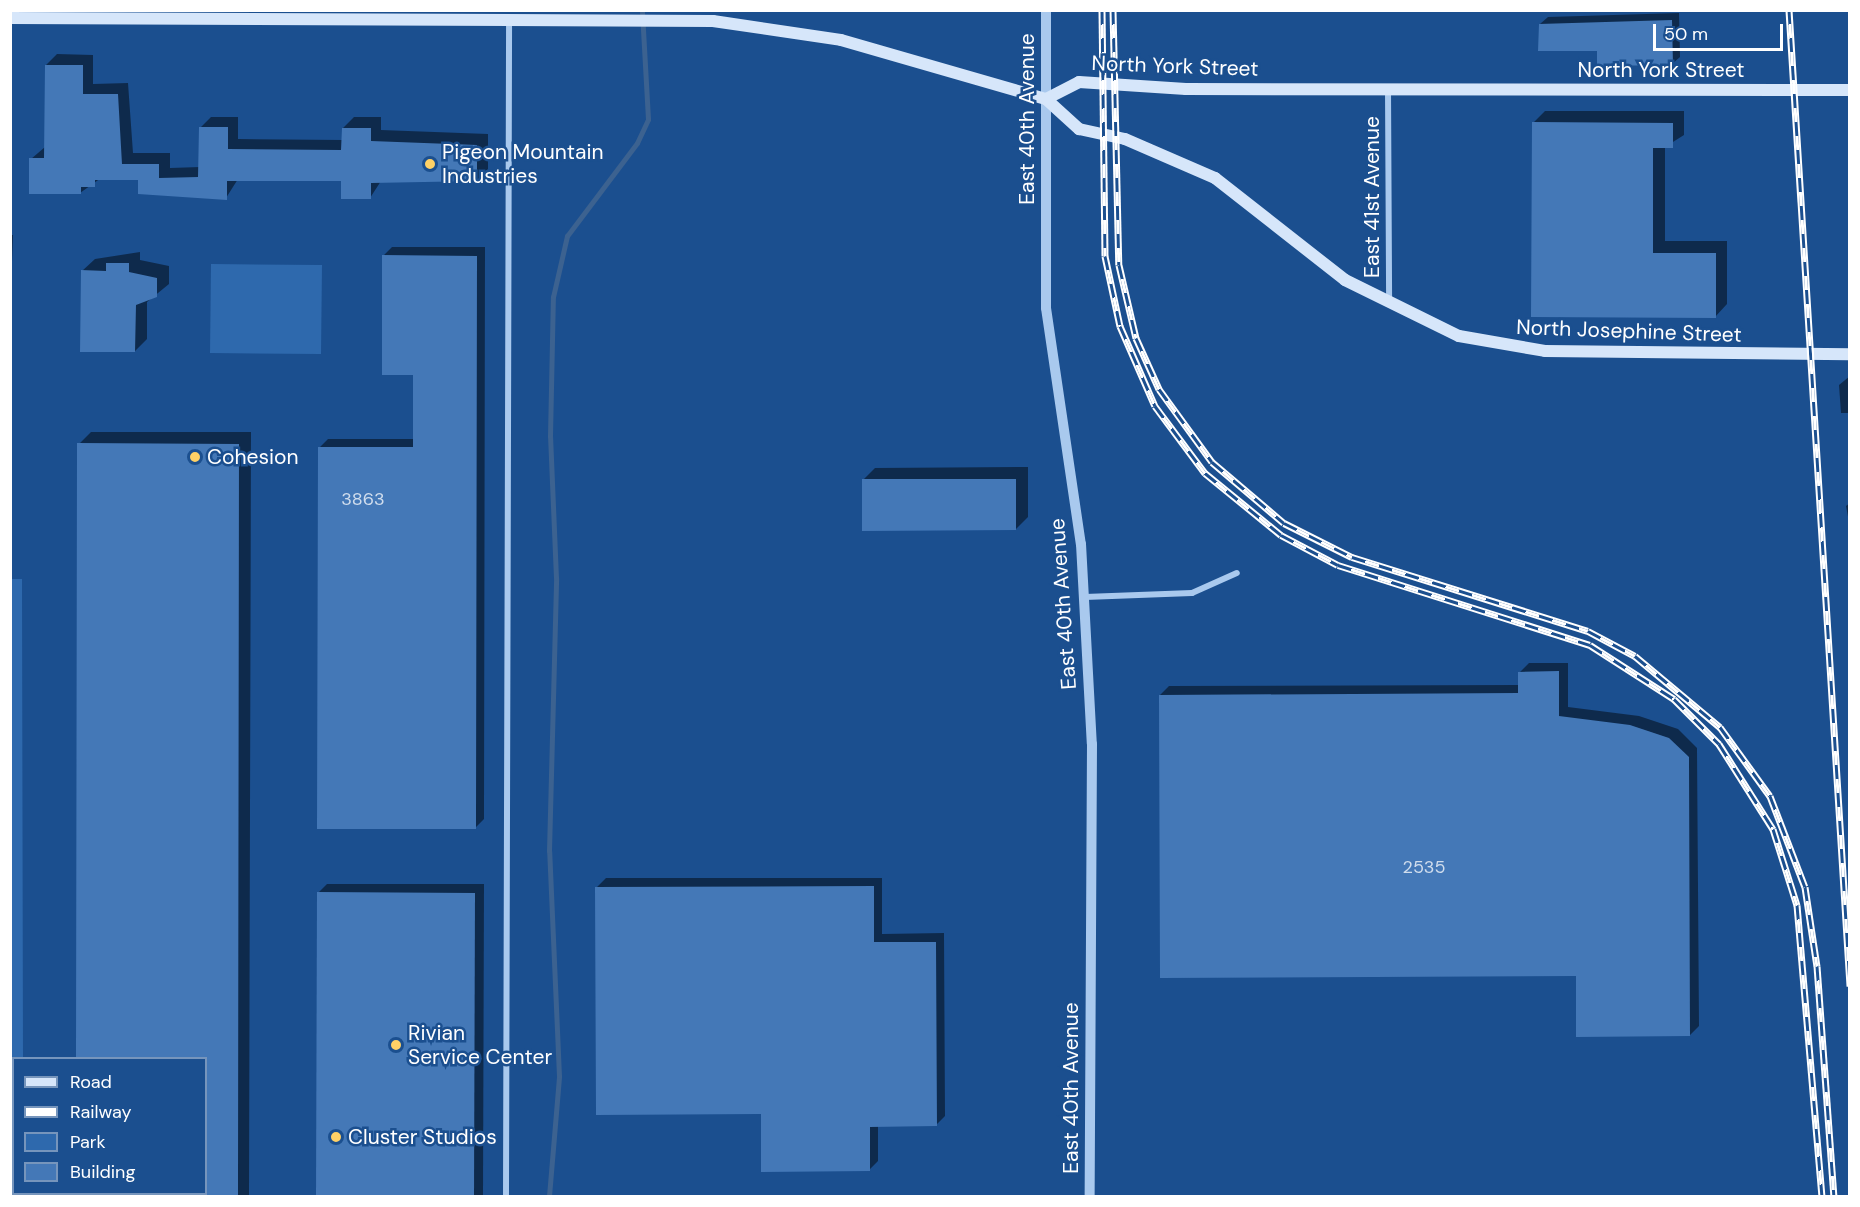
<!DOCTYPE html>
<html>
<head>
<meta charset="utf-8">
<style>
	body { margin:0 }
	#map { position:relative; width:1860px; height:1207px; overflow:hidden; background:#1b4f8f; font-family:"DM Sans",sans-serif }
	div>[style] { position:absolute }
	.green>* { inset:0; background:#2e69ad }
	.shadow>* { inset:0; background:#0007 }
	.stream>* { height:5px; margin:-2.5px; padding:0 2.5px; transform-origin:2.5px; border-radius:2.5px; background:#3c6290 }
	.building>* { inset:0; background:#4478b7 }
	.minor>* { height:6px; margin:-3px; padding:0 3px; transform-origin:3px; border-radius:3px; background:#a9c9ee }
	.tertiary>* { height:10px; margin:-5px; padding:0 5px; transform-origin:5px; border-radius:5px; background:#a9c9ee }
	.secondary>* { height:12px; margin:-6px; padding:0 6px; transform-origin:6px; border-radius:6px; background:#d6e6fa }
	.rail>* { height:7px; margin-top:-3.5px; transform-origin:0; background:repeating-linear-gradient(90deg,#1b4f8f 0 14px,#fff 0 28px); box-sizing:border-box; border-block:2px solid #fff }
	.dots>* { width:16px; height:16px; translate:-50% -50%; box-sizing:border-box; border:3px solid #1b4f8f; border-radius:50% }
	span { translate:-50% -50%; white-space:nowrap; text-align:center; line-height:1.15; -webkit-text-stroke:5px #1b4f8f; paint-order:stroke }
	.number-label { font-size:18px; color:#d0dded }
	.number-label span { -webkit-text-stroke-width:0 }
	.street-label { font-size:21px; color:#fff }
	.poi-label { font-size:21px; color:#fff }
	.left { translate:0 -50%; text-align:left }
	.frame { position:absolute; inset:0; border:12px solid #fff; pointer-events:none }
	.legend { position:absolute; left:12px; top:1057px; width:195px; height:138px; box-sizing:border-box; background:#1b4f8f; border:2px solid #7695bc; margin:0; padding:8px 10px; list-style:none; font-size:18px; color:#fff }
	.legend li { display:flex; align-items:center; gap:12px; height:30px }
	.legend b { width:30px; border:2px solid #7695bc }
	.scale { position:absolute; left:1653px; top:24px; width:130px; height:27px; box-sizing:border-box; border:3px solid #fff; border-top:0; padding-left:8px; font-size:18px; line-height:21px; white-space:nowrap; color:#fff; -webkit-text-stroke:4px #1b4f8f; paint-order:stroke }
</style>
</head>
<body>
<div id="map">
	<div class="green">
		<div style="clip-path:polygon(211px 264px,322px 265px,321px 354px,210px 353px)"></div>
		<div style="clip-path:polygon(11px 579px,22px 579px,23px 1058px,14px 1058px,14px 1194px,23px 1196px,10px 1196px)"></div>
	</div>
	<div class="shadow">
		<div style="clip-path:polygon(1679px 13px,1680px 57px,1672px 64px,1598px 49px,1540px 24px,1548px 17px)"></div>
		<div style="clip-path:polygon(57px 54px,93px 55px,93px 84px,128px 83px,133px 153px,170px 153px,170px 168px,200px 167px,200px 128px,211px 117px,238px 117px,238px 139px,343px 140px,343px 128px,354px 117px,381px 117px,381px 130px,488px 134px,488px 169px,477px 180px,381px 181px,370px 198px,342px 180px,238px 179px,226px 198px,140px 178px,101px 178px,80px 193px,31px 159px,45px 147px,46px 65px)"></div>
		<div style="clip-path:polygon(1545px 111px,1684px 111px,1684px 135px,1665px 147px,1665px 241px,1727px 241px,1727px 304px,1715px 317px,1533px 316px,1533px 123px)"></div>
		<div style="clip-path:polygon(10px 235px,13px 235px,10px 313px)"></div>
		<div style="clip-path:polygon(392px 247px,485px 247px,484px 819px,475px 828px,319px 448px,328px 439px,415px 439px,415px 374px,383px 256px)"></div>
		<div style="clip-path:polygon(140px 252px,140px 260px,169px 266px,169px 284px,147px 302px,147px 339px,135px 351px,82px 271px,95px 259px)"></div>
		<div style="clip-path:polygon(1850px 376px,1850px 413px,1841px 413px,1839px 385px)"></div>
		<div style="clip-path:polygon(91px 432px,251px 432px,249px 1196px,77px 1196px,206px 1194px,206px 1058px,79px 444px)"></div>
		<div style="clip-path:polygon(1028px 467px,1028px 517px,1016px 529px,863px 480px,875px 468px)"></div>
		<div style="clip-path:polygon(1850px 503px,1850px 527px,1846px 506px)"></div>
		<div style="clip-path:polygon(1529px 663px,1568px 663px,1568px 707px,1639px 716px,1678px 729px,1697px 748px,1699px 1026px,1690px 1035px,1577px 975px,1160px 695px,1169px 686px,1520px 685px,1520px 672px)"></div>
		<div style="clip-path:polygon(606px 878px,882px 878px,882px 934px,944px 933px,945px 1116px,936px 1125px,878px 1125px,878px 1161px,869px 1170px,762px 1113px,597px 887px)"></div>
		<div style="clip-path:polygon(327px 884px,484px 884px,483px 1196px,317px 1196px,318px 893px)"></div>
	</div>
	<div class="stream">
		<div style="left:549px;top:1196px;width:120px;rotate:-85.2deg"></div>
		<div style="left:559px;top:1076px;width:225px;rotate:-92.5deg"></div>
		<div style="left:549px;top:851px;width:273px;rotate:-88.5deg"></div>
		<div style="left:556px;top:578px;width:142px;rotate:-92.4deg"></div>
		<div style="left:550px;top:436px;width:139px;rotate:-88.8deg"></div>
		<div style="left:553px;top:297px;width:63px;rotate:-77.1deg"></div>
		<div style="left:567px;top:236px;width:116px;rotate:-53deg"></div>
		<div style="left:637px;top:143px;width:26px;rotate:-65deg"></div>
		<div style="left:648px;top:119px;width:109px;rotate:-93.2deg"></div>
	</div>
	<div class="building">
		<div style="clip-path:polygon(1672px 20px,1673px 65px,1597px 66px,1597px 51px,1538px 51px,1539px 24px)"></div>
		<div style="clip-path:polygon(45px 65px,83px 65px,83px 94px,118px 94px,122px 164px,159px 164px,159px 178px,198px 177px,199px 127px,228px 127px,228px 149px,341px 150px,342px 128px,371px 128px,371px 141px,477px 145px,477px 181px,371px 183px,371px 199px,341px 199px,341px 181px,227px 181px,227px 200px,138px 194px,138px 180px,95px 180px,95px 187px,81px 187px,81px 194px,29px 194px,29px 158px,44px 158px)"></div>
		<div style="clip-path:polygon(1532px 122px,1673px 123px,1673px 148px,1653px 148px,1653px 253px,1716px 253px,1716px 318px,1531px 317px)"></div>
		<div style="clip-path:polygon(382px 255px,477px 256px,476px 829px,317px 829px,318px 447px,413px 447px,413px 375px,382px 375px)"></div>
		<div style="clip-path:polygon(106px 263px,129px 263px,129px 272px,157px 278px,157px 297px,136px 305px,135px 352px,80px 352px,81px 270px,106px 271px)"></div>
		<div style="clip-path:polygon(77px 443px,239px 444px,238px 1197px,206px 1197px,206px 1059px,76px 1059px)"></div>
		<div style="clip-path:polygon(862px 479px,1016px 479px,1016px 530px,862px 531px)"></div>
		<div style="clip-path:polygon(1559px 671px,1559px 716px,1630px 725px,1669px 738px,1689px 757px,1690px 1036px,1576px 1037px,1576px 976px,1160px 978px,1159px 695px,1518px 693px,1518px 672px)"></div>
		<div style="clip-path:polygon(874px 886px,874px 942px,936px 942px,937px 1126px,870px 1127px,870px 1171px,761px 1172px,761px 1114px,596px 1115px,595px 887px)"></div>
		<div style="clip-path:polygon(317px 892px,475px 893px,474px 1197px,316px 1197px)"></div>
	</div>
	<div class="minor">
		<div style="left:1388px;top:88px;width:214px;rotate:89.7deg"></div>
		<div style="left:1085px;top:597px;width:107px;rotate:-2.1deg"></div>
		<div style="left:1192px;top:593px;width:49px;rotate:-24deg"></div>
		<div style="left:506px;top:1196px;width:1177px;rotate:-89.85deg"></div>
	</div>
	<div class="tertiary">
		<div style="left:1046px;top:10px;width:298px;rotate:90deg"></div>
		<div style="left:1046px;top:308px;width:239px;rotate:81.6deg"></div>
		<div style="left:1081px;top:544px;width:200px;rotate:86.9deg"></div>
		<div style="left:1092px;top:744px;width:452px;rotate:90.3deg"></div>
	</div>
	<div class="secondary">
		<div style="left:10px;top:18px;width:703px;rotate:0.24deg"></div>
		<div style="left:713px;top:21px;width:129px;rotate:8.4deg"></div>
		<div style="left:841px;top:40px;width:213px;rotate:16.1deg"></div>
		<div style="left:1046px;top:99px;width:37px;rotate:-27deg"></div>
		<div style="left:1079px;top:82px;width:107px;rotate:3.7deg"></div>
		<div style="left:1186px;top:89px;width:664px;rotate:0.09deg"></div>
		<div style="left:1046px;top:99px;width:45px;rotate:42.3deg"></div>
		<div style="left:1079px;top:129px;width:47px;rotate:12.3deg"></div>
		<div style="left:1125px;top:139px;width:98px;rotate:23.4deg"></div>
		<div style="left:1215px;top:178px;width:165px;rotate:38.1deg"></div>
		<div style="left:1345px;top:280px;width:127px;rotate:26.2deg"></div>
		<div style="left:1459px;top:336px;width:87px;rotate:9.9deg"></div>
		<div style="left:1545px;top:351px;width:305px;rotate:0.6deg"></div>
	</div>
	<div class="rail">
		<div style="left:1102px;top:10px;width:246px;rotate:89.3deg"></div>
		<div style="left:1105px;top:256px;width:72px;rotate:77.9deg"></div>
		<div style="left:1120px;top:326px;width:87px;rotate:66.4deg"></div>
		<div style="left:1155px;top:406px;width:84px;rotate:53.3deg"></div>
		<div style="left:1205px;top:473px;width:98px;rotate:39.2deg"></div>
		<div style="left:1281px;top:535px;width:64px;rotate:27.8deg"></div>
		<div style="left:1338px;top:565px;width:264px;rotate:17.6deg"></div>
		<div style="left:1590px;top:645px;width:100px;rotate:32.7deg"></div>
		<div style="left:1674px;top:699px;width:64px;rotate:45deg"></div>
		<div style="left:1719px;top:744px;width:101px;rotate:57.6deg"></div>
		<div style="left:1773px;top:829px;width:80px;rotate:72.5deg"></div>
		<div style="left:1797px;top:905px;width:292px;rotate:85.1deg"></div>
		<div style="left:1113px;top:10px;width:255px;rotate:88.7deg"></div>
		<div style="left:1119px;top:265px;width:75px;rotate:76.9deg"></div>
		<div style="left:1136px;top:338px;width:56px;rotate:65.7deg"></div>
		<div style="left:1159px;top:389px;width:90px;rotate:54deg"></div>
		<div style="left:1212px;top:462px;width:94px;rotate:40.3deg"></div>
		<div style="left:1284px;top:523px;width:76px;rotate:26.6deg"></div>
		<div style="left:1352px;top:557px;width:247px;rotate:17.4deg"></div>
		<div style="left:1588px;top:631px;width:53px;rotate:28deg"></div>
		<div style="left:1635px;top:656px;width:111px;rotate:39.9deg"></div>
		<div style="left:1720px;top:727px;width:85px;rotate:54.1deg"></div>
		<div style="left:1770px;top:796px;width:97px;rotate:69deg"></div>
		<div style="left:1805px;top:887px;width:80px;rotate:81.4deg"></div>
		<div style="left:1817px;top:966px;width:231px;rotate:85.8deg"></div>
		<div style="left:1789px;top:10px;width:978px;rotate:86.42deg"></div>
	</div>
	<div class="dots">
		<div style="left:430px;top:164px;background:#ffd166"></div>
		<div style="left:195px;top:457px;background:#ffd166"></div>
		<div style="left:396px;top:1045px;background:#ffd166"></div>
		<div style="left:336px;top:1137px;background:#ffd166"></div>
	</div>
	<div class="number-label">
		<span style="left:363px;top:499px">3863</span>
		<span style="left:1424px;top:867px">2535</span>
	</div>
	<div class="street-label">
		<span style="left:1175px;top:66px;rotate:2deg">North York Street</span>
		<span style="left:1661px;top:70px">North York Street</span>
		<span style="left:1027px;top:119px;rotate:-90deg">East 40th Avenue</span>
		<span style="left:1372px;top:197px;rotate:-90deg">East 41st Avenue</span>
		<span style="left:1629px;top:331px;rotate:2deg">North Josephine Street</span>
		<span style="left:1063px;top:604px;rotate:-94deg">East 40th Avenue</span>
		<span style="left:1071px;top:1088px;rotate:-90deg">East 40th Avenue</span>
	</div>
	<div class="poi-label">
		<span class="left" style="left:442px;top:164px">Pigeon Mountain<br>Industries</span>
		<span class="left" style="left:207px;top:457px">Cohesion</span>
		<span class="left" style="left:408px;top:1045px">Rivian<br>Service Center</span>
		<span class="left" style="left:348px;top:1137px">Cluster Studios</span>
	</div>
	<div class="frame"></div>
	<ul class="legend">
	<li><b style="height:8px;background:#d6e6fa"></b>Road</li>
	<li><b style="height:8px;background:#fff"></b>Railway</li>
	<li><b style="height:16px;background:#2e69ad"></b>Park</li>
	<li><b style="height:16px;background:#4478b7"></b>Building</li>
	</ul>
	<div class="scale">50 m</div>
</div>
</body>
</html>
